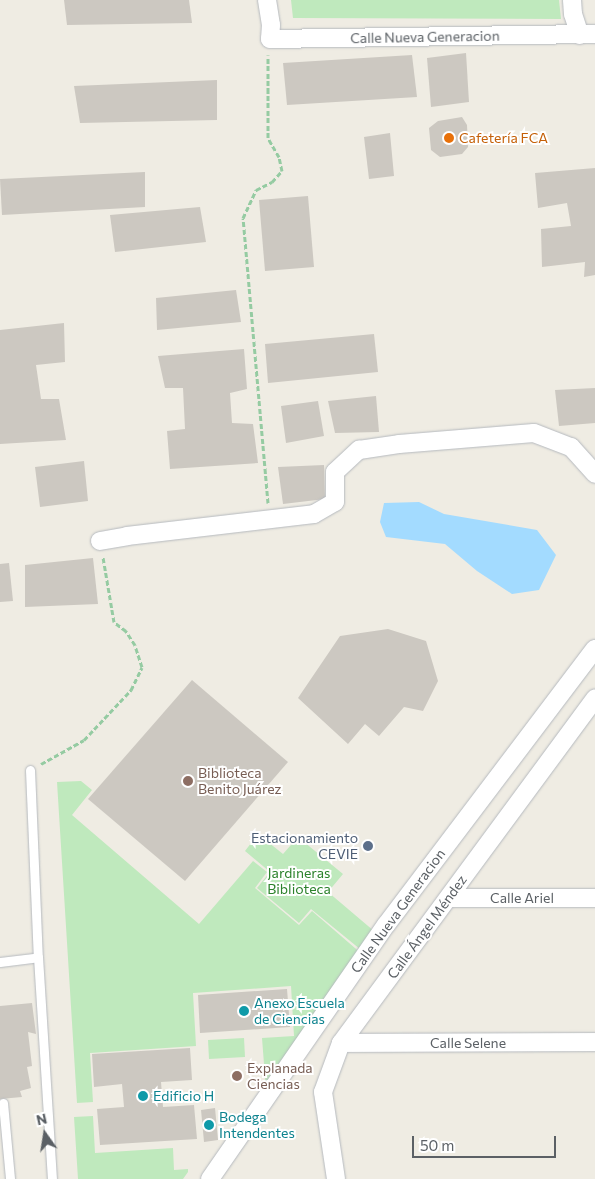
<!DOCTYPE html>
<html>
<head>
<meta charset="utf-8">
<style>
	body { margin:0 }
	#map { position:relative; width:595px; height:1179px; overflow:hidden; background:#efece3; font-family:Commissioner,sans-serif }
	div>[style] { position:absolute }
	.green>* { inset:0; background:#bfe9bd }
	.water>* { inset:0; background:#a3dbff }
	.building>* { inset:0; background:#ccc8c1 }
	.path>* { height:3px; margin-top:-1.5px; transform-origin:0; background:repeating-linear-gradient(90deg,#95cba2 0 5px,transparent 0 7.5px) }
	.roads { filter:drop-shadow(0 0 1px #b5b9be) drop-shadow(0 0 1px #b5b9be) }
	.lane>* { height:9px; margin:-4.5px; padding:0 4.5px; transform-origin:4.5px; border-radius:4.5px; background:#fff }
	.street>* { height:18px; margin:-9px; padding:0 9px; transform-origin:9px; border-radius:9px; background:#fff }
	.dots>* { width:14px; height:14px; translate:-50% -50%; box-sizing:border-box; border:2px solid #fff; border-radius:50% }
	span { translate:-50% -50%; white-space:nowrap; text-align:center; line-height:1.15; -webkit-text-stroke:4px #fff; paint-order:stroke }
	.street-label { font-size:14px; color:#5b6065 }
	.food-label { font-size:14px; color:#c56008 }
	.left { translate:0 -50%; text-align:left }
	.education-label { font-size:14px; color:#785e54 }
	.service-label { font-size:14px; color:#4e5e75 }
	.right { translate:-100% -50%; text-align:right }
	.park-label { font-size:14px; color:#2c822c }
	.culture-label { font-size:14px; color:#0d838f }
	.north { position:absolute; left:20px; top:1109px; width:50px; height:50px; -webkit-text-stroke:4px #fff; paint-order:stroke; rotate:347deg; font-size:14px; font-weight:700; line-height:20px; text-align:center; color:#5b6065 }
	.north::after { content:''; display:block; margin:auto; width:18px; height:22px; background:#5b6065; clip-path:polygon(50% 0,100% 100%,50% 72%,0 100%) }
	.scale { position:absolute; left:412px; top:1136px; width:144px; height:22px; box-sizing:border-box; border:2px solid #5b6065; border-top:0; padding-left:6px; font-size:15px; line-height:18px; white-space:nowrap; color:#5b6065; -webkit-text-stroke:4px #fff; paint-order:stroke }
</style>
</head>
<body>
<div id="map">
	<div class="green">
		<div style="clip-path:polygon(291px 0,559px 0,561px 19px,293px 18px)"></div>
		<div style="clip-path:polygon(81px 781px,92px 790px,72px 815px,199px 924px,253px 861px,267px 872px,255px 888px,299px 925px,312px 911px,370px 961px,266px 1090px,262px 1038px,294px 1036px,291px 986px,193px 993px,196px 1046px,90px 1053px,93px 1102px,77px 1103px,57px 782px)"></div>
		<div style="clip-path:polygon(258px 834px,283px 854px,298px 837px,343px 874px,328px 892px,381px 937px,366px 954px,311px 909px,299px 923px,257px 888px,270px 872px,245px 851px)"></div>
		<div style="clip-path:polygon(244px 1038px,245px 1057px,209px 1059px,208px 1040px)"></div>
		<div style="clip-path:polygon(93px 1116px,95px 1153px,173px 1148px,174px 1170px,188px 1169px,188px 1172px,183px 1179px,78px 1179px,74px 1117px)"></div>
	</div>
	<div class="water">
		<div style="clip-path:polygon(419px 502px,444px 514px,537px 530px,556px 555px,539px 590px,512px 594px,477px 571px,445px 544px,386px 537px,380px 522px,384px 503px)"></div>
	</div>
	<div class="building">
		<div style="clip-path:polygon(64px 0,189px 0,192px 23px,67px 25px)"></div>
		<div style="clip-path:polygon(466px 53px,469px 102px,431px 107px,427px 58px)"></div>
		<div style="clip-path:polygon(412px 55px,417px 97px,287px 105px,283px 63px)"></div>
		<div style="clip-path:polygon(217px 80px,217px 120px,80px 123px,74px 86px)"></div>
		<div style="clip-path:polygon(462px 117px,467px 125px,468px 147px,462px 154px,440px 157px,431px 150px,429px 128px,438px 121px)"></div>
		<div style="clip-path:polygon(390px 133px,394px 176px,369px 179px,364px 137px)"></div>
		<div style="clip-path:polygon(595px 168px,595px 275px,584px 277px,585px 262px,542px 267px,541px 229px,571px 226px,567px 203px,538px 208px,535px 173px)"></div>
		<div style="clip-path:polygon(145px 172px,145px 207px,2px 215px,0 179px)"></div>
		<div style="clip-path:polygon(308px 196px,314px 267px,265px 271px,259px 200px)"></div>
		<div style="clip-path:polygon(200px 207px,206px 242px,115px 252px,110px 215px)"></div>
		<div style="clip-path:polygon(236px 290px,241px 322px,157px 330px,156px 298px)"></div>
		<div style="clip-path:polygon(64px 323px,65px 362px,36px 365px,41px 399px,59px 399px,66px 440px,0 444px,0 330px)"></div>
		<div style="clip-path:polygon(374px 334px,378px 372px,268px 383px,265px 344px)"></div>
		<div style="clip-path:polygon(244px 349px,247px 389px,230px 393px,232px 423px,253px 424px,258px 463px,170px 469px,167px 431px,185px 429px,183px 388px,165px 388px,158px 356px)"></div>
		<div style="clip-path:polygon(595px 388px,595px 423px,559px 426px,555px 390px)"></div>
		<div style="clip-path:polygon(376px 396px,379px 432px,335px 433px,328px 401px)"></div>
		<div style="clip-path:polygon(318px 401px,324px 436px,286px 443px,281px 406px)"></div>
		<div style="clip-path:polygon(84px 461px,88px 501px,40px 507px,35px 467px)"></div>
		<div style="clip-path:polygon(324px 465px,325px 499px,283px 504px,278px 467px)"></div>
		<div style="clip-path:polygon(93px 558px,98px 604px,25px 607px,25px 565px)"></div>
		<div style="clip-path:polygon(9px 563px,13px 601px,0 602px,0 564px)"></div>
		<div style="clip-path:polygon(388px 629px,426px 641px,438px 681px,423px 711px,404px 707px,379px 736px,365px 724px,348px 744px,298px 698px,340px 636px)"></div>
		<div style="clip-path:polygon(192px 680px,288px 762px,185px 881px,88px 799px)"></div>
		<div style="clip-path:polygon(287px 989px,290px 1027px,200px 1033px,198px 995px)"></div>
		<div style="clip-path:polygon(32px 1003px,36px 1034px,28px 1032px,32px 1066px,27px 1067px,31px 1088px,20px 1091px,22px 1097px,0 1099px,0 1006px)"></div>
		<div style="clip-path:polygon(190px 1048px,192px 1080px,161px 1082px,163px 1107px,194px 1105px,197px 1139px,100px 1145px,97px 1109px,124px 1107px,122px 1084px,94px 1087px,92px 1054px)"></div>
		<div style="clip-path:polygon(215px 1108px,218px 1140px,204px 1142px,201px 1110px)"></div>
	</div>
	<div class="path">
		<div style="left:268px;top:503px;width:286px;rotate:-95deg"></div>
		<div style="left:243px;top:218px;width:31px;rotate:-65deg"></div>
		<div style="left:256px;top:190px;width:18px;rotate:-27deg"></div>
		<div style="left:272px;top:182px;width:15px;rotate:-48deg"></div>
		<div style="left:282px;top:171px;width:14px;rotate:-102deg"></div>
		<div style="left:279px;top:157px;width:22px;rotate:-120deg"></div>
		<div style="left:268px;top:138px;width:83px;rotate:-90deg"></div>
		<div style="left:41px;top:764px;width:49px;rotate:-29.2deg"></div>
		<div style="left:84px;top:740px;width:69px;rotate:-46.8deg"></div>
		<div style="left:131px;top:690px;width:25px;rotate:-64deg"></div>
		<div style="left:142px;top:667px;width:23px;rotate:-108deg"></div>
		<div style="left:135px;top:645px;width:17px;rotate:-123deg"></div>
		<div style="left:126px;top:631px;width:15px;rotate:-143deg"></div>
		<div style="left:114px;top:622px;width:66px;rotate:-99.6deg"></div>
	</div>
	<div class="roads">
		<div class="lane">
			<div style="left:30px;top:770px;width:187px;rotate:87.6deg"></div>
			<div style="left:38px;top:957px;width:222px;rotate:86.4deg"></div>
			<div style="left:0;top:962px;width:38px;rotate:-7deg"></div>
			<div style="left:3px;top:1103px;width:76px;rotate:84.7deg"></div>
		</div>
		<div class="street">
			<div style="left:267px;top:0;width:25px;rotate:81deg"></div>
			<div style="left:271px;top:25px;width:14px;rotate:94deg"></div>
			<div style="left:270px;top:39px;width:325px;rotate:-0.9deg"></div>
			<div style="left:572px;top:0;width:14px;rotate:86deg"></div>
			<div style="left:573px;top:14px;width:22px;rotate:72deg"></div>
			<div style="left:100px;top:541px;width:27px;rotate:-10deg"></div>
			<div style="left:127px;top:536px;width:188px;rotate:-6.7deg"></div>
			<div style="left:314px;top:514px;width:24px;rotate:-30deg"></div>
			<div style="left:335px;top:502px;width:30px;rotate:-90deg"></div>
			<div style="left:335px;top:472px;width:33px;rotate:-43deg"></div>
			<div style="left:359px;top:450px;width:40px;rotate:-8.5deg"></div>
			<div style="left:399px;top:444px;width:135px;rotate:-4.7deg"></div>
			<div style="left:534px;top:433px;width:40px;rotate:21deg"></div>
			<div style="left:571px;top:447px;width:36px;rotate:48deg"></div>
			<div style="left:449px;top:898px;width:146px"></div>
			<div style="left:341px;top:1043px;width:254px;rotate:-0.2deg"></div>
			<div style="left:210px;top:1179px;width:309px;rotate:-55.3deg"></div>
			<div style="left:386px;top:925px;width:346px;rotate:-52.9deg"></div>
			<div style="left:336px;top:1179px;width:88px;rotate:-98.5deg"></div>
			<div style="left:323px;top:1092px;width:52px;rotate:-69.8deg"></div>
			<div style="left:341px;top:1043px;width:428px;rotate:-53.6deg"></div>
		</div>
	</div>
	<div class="dots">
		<div style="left:449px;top:138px;background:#e8710a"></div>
		<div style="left:188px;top:781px;background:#8d6e63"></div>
		<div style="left:368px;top:846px;background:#5c6f8a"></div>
		<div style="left:244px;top:1011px;background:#0f9aa8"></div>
		<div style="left:237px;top:1076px;background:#8d6e63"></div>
		<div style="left:143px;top:1096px;background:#0f9aa8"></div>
		<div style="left:209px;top:1125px;background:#0f9aa8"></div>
	</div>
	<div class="street-label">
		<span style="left:425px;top:37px;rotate:-1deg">Calle Nueva Generacion</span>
		<span style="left:522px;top:898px">Calle Ariel</span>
		<span style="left:398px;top:911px;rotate:-54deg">Calle Nueva Generacion</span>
		<span style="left:427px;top:927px;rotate:-54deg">Calle Ángel Méndez</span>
		<span style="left:468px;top:1043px">Calle Selene</span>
	</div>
	<div class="food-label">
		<span class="left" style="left:459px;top:138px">Cafetería FCA</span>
	</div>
	<div class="education-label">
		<span class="left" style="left:198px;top:781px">Biblioteca<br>Benito Juárez</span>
		<span class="left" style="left:247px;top:1076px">Explanada<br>Ciencias</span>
	</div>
	<div class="service-label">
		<span class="right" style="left:358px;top:846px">Estacionamiento<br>CEVIE</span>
	</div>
	<div class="park-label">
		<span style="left:299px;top:881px">Jardineras<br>Biblioteca</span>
	</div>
	<div class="culture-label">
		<span class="left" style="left:254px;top:1011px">Anexo Escuela<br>de Ciencias</span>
		<span class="left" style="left:153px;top:1096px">Edificio H</span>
		<span class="left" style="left:219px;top:1125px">Bodega<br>Intendentes</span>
	</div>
	<div class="north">N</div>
	<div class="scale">50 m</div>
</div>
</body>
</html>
